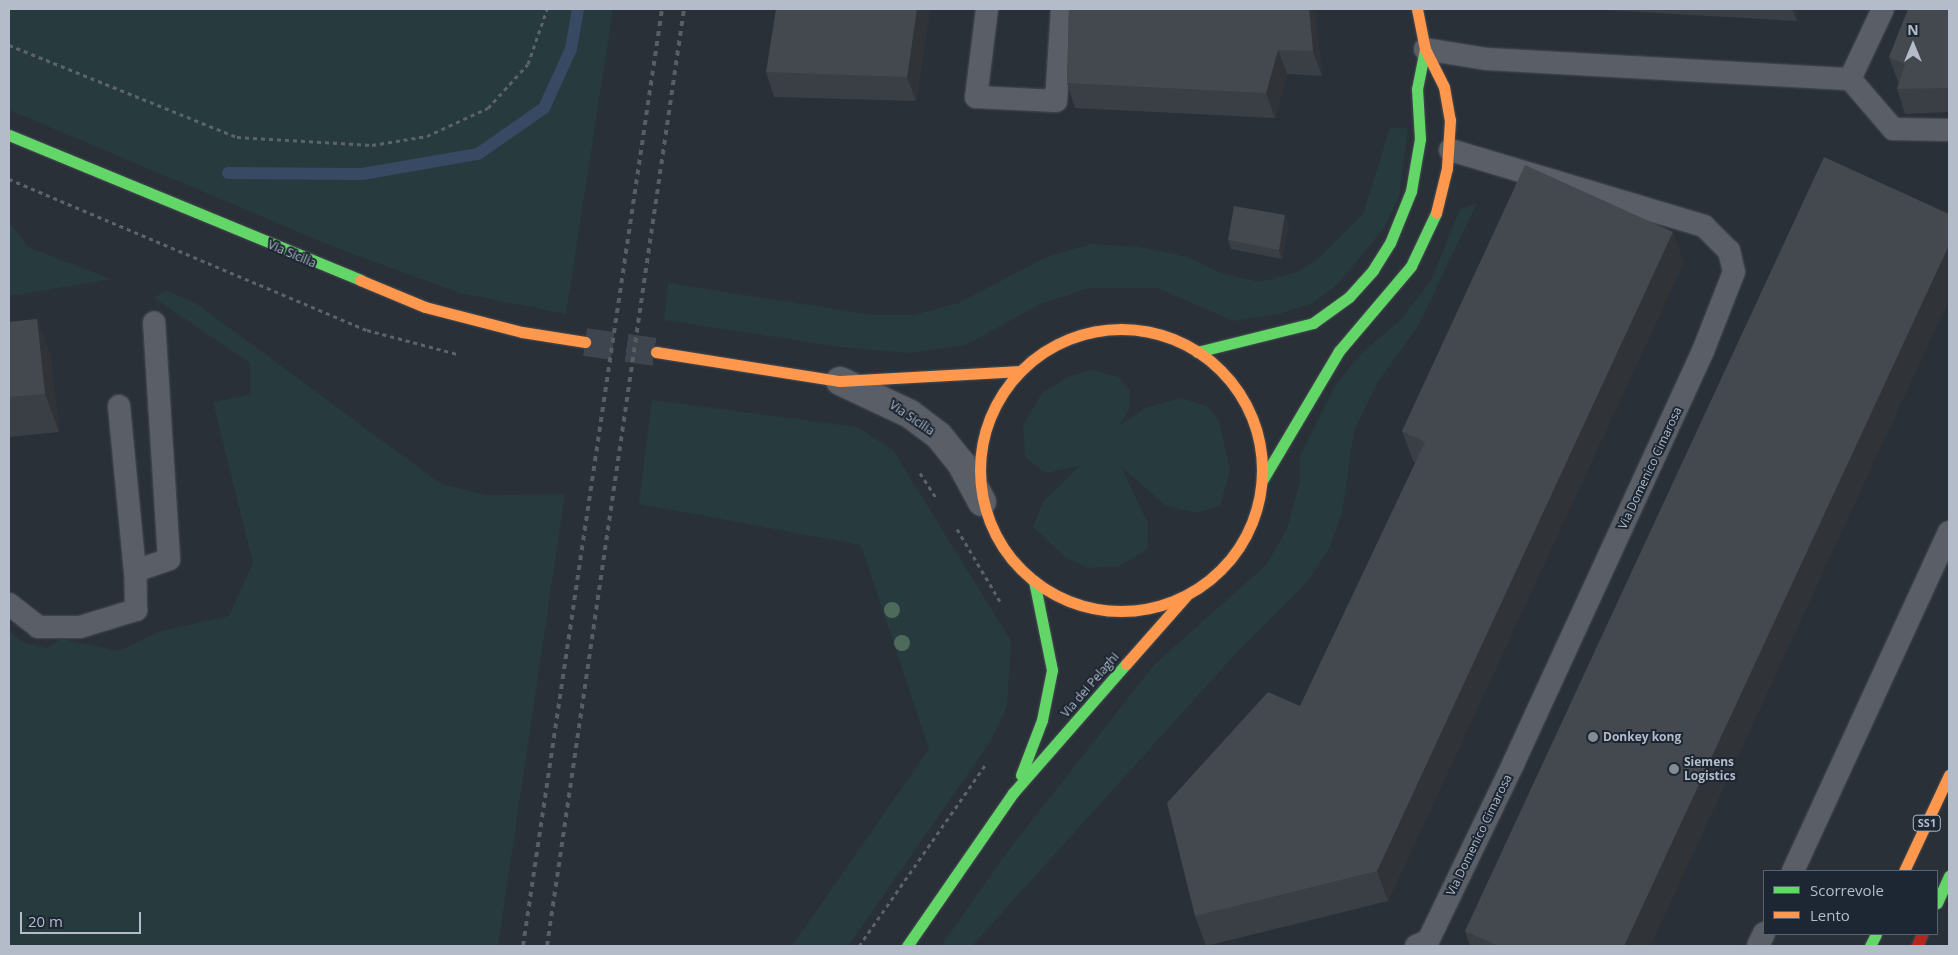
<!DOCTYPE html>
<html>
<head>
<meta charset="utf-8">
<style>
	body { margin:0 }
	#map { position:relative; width:1958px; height:955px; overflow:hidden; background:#2a3038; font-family:"Open Sans",sans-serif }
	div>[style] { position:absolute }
	.green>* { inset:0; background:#273a3e }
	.stream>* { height:12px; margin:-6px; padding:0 6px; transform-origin:6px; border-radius:6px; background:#384963 }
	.secondary-tunnel>* { height:28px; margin-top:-14px; transform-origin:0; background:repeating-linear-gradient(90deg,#3f454e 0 28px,transparent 0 42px) }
	.path>* { height:3px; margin-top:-1.5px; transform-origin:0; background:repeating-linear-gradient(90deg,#5d636a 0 4px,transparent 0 8px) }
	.roads { filter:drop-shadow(0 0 1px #484c53) drop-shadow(0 0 1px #484c53) }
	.lane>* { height:22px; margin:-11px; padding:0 11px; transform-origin:11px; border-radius:11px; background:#5a5e66 }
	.street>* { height:28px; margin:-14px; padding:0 14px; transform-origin:14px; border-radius:14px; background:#5a5e66 }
	.fast>* { height:11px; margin:-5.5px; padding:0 5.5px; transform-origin:5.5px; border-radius:5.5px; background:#63d668 }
	.slow>* { height:11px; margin:-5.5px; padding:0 5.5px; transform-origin:5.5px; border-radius:5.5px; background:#ff974d }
	.slow>.ring { margin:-5.5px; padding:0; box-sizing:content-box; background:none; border:11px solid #ff974d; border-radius:50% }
	.jam>* { height:11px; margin:-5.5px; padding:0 5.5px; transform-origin:5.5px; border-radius:5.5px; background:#b3261e }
	.rail>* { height:4px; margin-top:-2px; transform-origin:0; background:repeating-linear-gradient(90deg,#595d64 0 5px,transparent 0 10px) }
	.trees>* { width:16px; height:16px; margin:-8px; border-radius:50%; background:#4e6a5a }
	.wall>* { inset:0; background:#3a3f45 }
	.shaded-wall>* { inset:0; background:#303338 }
	.building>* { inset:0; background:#444950 }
	.dots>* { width:14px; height:14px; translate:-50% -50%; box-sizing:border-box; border:2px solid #1d2633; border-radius:50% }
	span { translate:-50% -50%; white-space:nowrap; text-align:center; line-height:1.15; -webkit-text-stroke:4px #1d2633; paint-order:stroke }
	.shield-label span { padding:1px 4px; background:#1d2633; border:1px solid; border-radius:4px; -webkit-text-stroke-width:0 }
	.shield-label { font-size:11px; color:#b4bcc9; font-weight:700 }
	.street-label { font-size:12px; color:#b4bcc9 }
	.poi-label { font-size:12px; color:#b4bcc9; font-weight:700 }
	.left { translate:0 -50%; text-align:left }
	.frame { position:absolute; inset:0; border:10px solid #b4bcc9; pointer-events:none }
	.legend { position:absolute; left:1763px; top:870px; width:175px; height:65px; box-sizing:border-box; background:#1d2633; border:1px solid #59626f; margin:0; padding:6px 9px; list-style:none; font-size:15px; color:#b4bcc9 }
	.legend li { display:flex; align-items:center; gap:10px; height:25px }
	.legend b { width:25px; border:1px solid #59626f }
	.north { position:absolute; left:1888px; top:20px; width:50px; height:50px; -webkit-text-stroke:4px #1d2633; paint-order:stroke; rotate:0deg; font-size:14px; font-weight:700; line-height:20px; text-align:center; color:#b4bcc9 }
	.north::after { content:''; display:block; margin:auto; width:18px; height:22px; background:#b4bcc9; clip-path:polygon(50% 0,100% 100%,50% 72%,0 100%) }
	.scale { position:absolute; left:20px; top:912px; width:121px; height:22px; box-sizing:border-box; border:2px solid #b4bcc9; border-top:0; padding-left:6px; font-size:15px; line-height:18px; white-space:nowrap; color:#b4bcc9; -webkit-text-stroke:4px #1d2633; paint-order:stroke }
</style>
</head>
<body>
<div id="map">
	<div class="green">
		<div style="clip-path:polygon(9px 9px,613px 9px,566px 314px,460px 293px,339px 249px,9px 110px)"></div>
		<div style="clip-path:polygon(1390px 128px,1408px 128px,1399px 197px,1384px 228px,1338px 284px,1313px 303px,1279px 314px,1233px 321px,1158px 288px,1090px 288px,1040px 304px,966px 345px,908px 353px,840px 347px,664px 320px,668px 283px,873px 315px,913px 315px,959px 303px,1044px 258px,1090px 244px,1140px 247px,1187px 257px,1223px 274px,1260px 282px,1298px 272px,1321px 256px,1363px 214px)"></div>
		<div style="clip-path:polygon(1477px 203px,1418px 326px,1377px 383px,1354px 431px,1342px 513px,1329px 549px,1308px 581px,1238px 651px,972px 946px,941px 946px,1008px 851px,1154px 665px,1266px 565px,1287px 529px,1300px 481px,1300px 456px,1336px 384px,1361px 354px,1401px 319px,1432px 279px,1460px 209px)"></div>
		<div style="clip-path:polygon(9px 222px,28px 247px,111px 279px,9px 296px)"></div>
		<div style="clip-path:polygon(166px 290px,197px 304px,441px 484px,486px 495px,565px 494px,498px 946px,9px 946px,9px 631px,23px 643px,47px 648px,61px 639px,119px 651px,161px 631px,229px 616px,253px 563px,213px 402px,251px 395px,250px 363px,154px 298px)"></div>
		<div style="clip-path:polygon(1091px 370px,1119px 377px,1130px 391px,1129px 409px,1119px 426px,1145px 408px,1181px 398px,1209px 407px,1219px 421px,1230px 471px,1220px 506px,1196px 513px,1165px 505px,1121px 466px,1148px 524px,1147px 550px,1119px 566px,1088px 568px,1065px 557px,1033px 527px,1043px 502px,1080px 466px,1046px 473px,1025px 457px,1023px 425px,1042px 393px,1068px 377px)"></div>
		<div style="clip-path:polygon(652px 400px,857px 427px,893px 450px,1011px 641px,1007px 706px,990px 742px,848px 946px,792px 946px,929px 749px,861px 545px,639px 504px)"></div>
	</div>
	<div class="stream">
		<div style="left:228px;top:173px;width:134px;rotate:0.4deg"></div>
		<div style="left:362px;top:174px;width:118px;rotate:-9.8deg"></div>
		<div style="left:478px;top:154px;width:80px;rotate:-34.9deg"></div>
		<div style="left:544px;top:108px;width:65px;rotate:-65.4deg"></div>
		<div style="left:571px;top:49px;width:41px;rotate:-80.1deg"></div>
	</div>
	<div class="secondary-tunnel">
		<div style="left:585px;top:342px;width:72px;rotate:8deg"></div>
	</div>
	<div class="path">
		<div style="left:9px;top:45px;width:246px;rotate:22deg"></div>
		<div style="left:237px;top:137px;width:135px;rotate:3.4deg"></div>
		<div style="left:372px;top:145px;width:56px;rotate:-9.3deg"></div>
		<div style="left:427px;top:136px;width:67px;rotate:-24.7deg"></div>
		<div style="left:488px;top:108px;width:59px;rotate:-47.7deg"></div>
		<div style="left:528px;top:64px;width:58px;rotate:-70.9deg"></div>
		<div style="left:9px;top:179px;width:389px;rotate:22.9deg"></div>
		<div style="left:367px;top:330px;width:93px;rotate:14.9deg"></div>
		<div style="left:920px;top:473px;width:31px;rotate:57deg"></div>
		<div style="left:957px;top:529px;width:84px;rotate:59.2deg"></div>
		<div style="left:859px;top:946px;width:222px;rotate:-55.1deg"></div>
	</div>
	<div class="roads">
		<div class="lane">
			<div style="left:987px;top:9px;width:89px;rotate:97.1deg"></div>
			<div style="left:976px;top:97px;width:80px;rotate:2.9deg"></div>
			<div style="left:1056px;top:101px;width:92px;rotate:-86.3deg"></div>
			<div style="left:1425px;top:49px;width:63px;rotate:9.2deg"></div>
			<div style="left:1487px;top:59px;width:364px;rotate:3.2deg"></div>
			<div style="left:1850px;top:79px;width:66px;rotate:49.3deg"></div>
			<div style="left:1893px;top:129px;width:56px;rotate:1deg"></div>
			<div style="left:1850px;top:79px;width:77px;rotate:-64.8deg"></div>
			<div style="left:119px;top:406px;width:166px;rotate:84.5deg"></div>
			<div style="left:9px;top:604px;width:37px;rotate:38deg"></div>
			<div style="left:38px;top:627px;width:42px"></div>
			<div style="left:80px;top:627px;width:59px;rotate:-16.9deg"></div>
			<div style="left:136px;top:610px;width:39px;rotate:-91deg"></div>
			<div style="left:135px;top:571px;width:36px;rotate:-19deg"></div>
			<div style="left:169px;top:559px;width:237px;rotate:-93.6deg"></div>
			<div style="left:1793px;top:871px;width:373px;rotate:-65.3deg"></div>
			<div style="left:1416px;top:946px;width:13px;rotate:-23deg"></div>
			<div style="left:1428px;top:941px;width:199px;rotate:-64.3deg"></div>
			<div style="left:1514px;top:762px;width:452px;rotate:-65.3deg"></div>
			<div style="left:1703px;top:351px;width:85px;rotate:-68.6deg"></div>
			<div style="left:1734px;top:272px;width:22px;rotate:-103deg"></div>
			<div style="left:1729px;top:251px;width:35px;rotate:-135deg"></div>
			<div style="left:1704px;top:226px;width:265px;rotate:-163.3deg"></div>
			<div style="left:1758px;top:946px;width:14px;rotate:-65deg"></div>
		</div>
		<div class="street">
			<div style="left:840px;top:381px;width:77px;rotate:25.2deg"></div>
			<div style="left:910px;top:414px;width:36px;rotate:37deg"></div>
			<div style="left:939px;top:436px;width:35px;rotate:51deg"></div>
			<div style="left:961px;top:463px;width:44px;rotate:61.7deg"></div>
		</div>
		<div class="fast">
			<div style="left:9px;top:135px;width:380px;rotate:22.4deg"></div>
			<div style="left:1197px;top:352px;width:120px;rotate:-14deg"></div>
			<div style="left:1313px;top:323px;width:44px;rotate:-35.8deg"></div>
			<div style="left:1349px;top:297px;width:36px;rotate:-48deg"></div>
			<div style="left:1373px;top:270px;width:32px;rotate:-58deg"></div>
			<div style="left:1390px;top:243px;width:56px;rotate:-68deg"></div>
			<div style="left:1411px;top:191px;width:53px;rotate:-80.2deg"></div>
			<div style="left:1420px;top:139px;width:50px;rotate:-93.4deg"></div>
			<div style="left:1417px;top:89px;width:41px;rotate:-78.7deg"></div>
			<div style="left:1263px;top:479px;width:149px;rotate:-59.3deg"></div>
			<div style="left:1339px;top:351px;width:111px;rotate:-49.7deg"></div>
			<div style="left:1411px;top:266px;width:59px;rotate:-64.7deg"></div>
			<div style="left:1021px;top:775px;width:59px;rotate:-69.1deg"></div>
			<div style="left:1042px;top:720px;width:51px;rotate:-78.7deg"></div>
			<div style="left:1052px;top:670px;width:91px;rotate:-101.4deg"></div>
			<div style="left:1937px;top:903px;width:30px;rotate:-66deg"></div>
			<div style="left:907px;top:946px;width:186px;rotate:-55.3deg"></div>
			<div style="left:1013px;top:793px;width:171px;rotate:-48.8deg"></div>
			<div style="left:1870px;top:946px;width:13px;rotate:-63deg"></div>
		</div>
		<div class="slow">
			<div style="left:1417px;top:9px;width:41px;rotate:78.7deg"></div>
			<div style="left:1425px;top:49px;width:42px;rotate:63.4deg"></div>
			<div style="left:1444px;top:87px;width:34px;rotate:80deg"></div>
			<div style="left:1450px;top:120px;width:48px;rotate:93.6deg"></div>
			<div style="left:1447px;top:168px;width:46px;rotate:103.7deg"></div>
			<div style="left:360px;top:280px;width:70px;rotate:22.6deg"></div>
			<div style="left:425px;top:307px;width:100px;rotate:14.5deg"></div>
			<div style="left:522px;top:332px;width:64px;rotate:9deg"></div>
			<div class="ring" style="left:980px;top:329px;width:271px;height:271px"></div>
			<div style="left:656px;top:352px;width:186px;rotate:9deg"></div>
			<div style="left:840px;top:381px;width:181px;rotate:-3.2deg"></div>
			<div style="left:1126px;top:664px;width:91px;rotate:-48.6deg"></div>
			<div style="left:1904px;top:871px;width:106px;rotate:-64.9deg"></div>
		</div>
		<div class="jam">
			<div style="left:1917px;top:946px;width:13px;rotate:-67deg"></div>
		</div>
	</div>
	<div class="rail">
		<div style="left:523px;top:946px;width:947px;rotate:-81.56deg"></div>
		<div style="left:547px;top:946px;width:947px;rotate:-81.68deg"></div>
	</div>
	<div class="trees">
		<div style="left:892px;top:610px"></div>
		<div style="left:902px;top:643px"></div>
	</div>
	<div class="wall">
		<div style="clip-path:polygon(930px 9px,916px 101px,774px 97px,766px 72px)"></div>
		<div style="clip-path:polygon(1069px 9px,1315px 9px,1322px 76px,1287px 74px,1275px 118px,1075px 108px,1067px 83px)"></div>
		<div style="clip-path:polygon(1587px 9px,1796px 9px,1797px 21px)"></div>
		<div style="clip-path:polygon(1949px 9px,1949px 112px,1905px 114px,1897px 89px,1899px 82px,1898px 82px,1889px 57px)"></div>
		<div style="clip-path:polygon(1949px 214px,1949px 299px,1650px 946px,1470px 946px,1465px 931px)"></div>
		<div style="clip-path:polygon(1289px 224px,1282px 259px,1231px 249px,1228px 240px)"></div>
		<div style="clip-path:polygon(1684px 262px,1388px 901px,1206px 946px,1195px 916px,1300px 706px,1416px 463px,1413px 461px,1402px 431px)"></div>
		<div style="clip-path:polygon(37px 319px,51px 357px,59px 432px,9px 437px,9px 322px)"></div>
	</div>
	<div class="shaded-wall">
		<div style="clip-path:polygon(917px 9px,930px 9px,916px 101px,907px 77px)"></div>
		<div style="clip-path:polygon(1309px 9px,1315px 9px,1322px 76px,1313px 51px)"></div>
		<div style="clip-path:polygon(1792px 9px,1796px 9px,1797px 21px)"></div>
		<div style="clip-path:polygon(1278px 50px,1287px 74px,1275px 118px,1266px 93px)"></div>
		<div style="clip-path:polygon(1285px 215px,1289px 224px,1282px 259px,1279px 250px)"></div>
		<div style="clip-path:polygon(1673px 232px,1684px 262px,1388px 901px,1377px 871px)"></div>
		<div style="clip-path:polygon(1949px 245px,1949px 299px,1650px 946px,1624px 946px)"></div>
		<div style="clip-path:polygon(37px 319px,51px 357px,59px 432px,45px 394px)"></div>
	</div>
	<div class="building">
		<div style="clip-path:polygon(776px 9px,917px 9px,907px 77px,766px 72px)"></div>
		<div style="clip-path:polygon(1069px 9px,1309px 9px,1313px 51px,1278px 50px,1266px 93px,1067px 83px)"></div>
		<div style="clip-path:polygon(1908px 9px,1949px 9px,1949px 88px,1897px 89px,1905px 64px,1889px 57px)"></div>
		<div style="clip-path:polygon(1824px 157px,1949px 214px,1949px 245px,1624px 946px,1498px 946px,1465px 931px)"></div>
		<div style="clip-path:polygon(1525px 165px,1673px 232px,1377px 871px,1195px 916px,1167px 803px,1268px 692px,1300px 706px,1425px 442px,1402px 431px)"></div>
		<div style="clip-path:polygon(1234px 206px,1285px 215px,1279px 250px,1228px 240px)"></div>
		<div style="clip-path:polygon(37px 319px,45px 394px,9px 397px,9px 322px)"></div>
	</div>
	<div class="dots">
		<div style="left:1593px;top:737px;background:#848b96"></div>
		<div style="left:1674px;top:769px;background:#848b96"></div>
	</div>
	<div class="shield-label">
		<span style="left:1927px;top:823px">SS1</span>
	</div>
	<div class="street-label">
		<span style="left:292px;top:254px;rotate:23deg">Via Sicilia</span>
		<span style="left:912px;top:418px;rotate:34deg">Via Sicilia</span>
		<span style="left:1650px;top:468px;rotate:-65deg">Via Domenico Cimarosa</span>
		<span style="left:1090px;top:685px;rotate:-49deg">Via dei Pelaghi</span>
		<span style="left:1479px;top:835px;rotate:-64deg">Via Domenico Cimarosa</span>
	</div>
	<div class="poi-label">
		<span class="left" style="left:1603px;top:737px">Donkey kong</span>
		<span class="left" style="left:1684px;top:769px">Siemens<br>Logistics</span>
	</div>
	<div class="frame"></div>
	<ul class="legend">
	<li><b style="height:6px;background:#63d668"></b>Scorrevole</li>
	<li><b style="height:6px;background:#ff974d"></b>Lento</li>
	</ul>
	<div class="north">N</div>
	<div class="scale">20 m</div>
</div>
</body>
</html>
